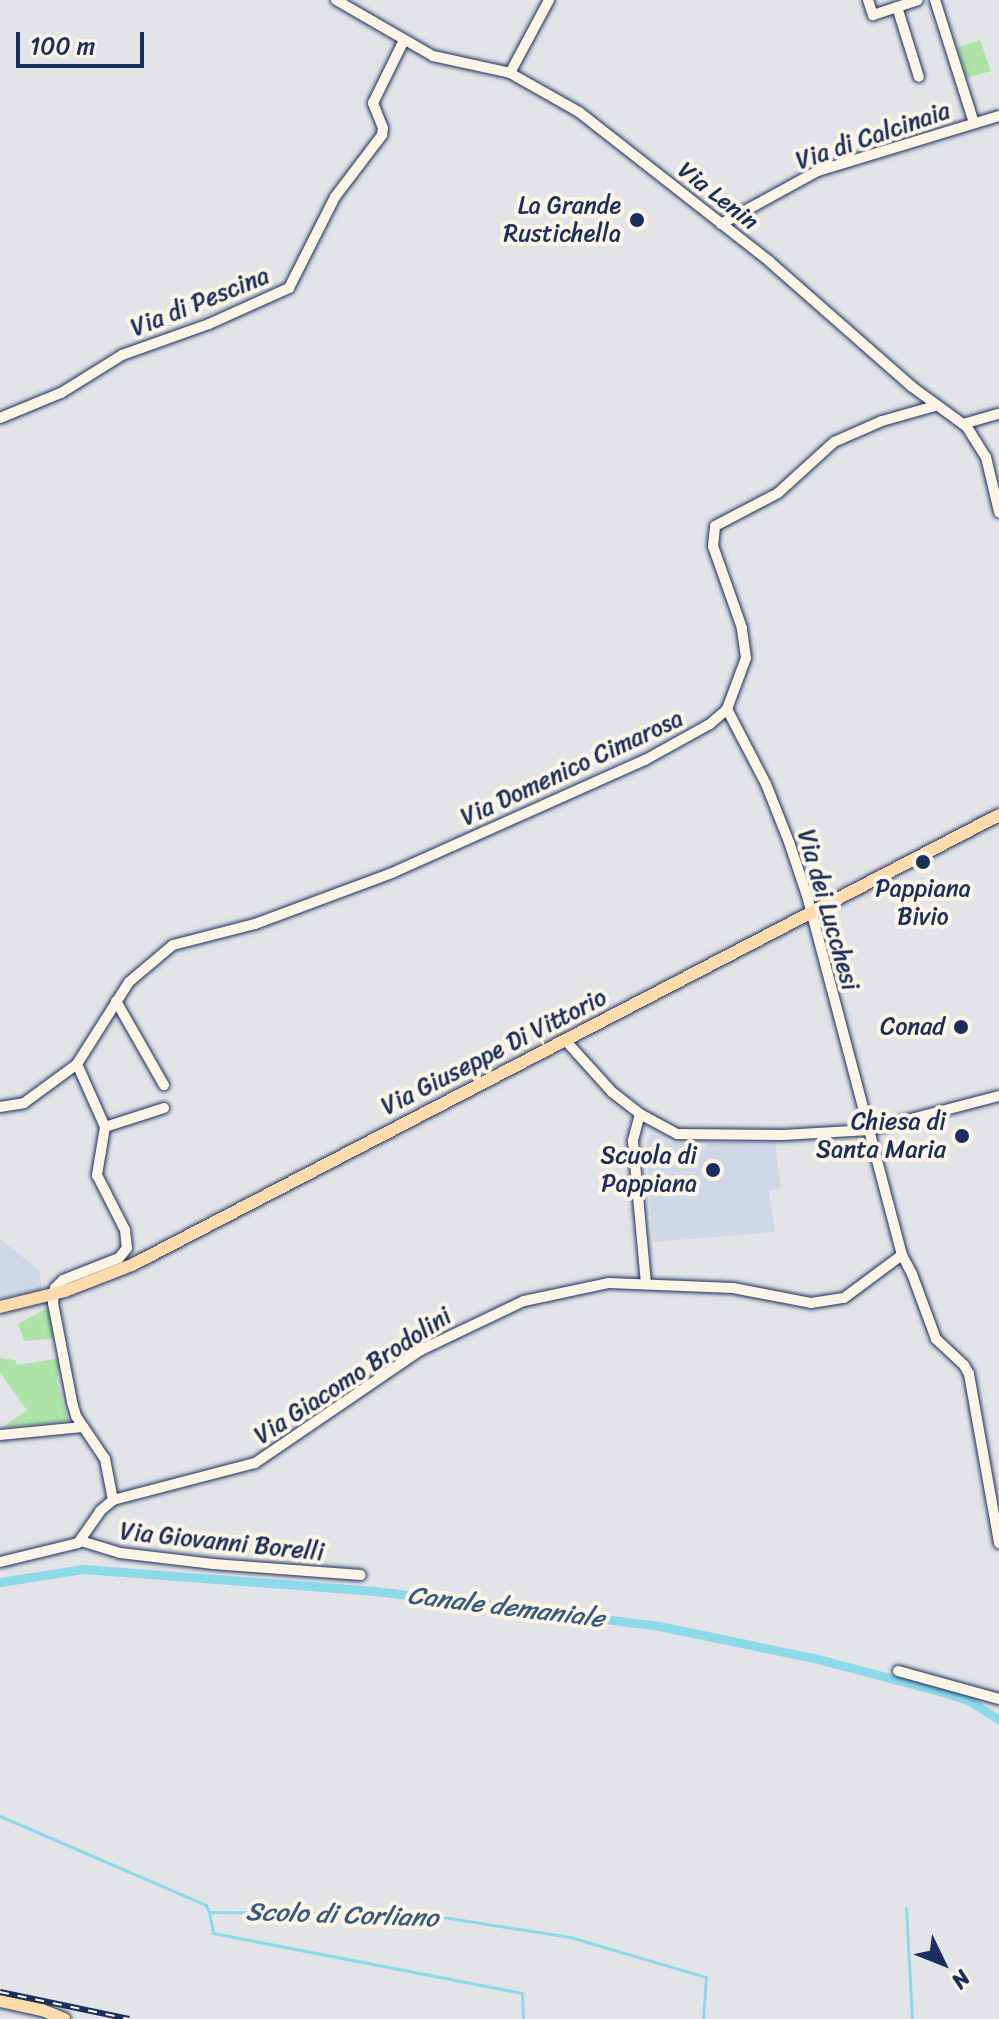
<!DOCTYPE html>
<html>
<head>
<meta charset="utf-8">
<style>
	body { margin:0 }
	#map { position:relative; width:999px; height:2019px; overflow:hidden; background:#e2e4e7; font-family:Sriracha,sans-serif }
	div>[style] { position:absolute }
	.built>* { inset:0; background:#d0d8e8 }
	.green>* { inset:0; background:#aee4a7 }
	.stream>* { height:3px; margin:-1.5px; padding:0 1.5px; transform-origin:1.5px; border-radius:1.5px; background:#8cd9eb }
	.canal>* { height:9px; margin:-4.5px; padding:0 4.5px; transform-origin:4.5px; border-radius:4.5px; background:#8cd9eb }
	.roads { filter:drop-shadow(0 0 2px #1b2f5e) drop-shadow(0 0 2px #1b2f5e) }
	.minor>* { height:10px; margin:-5px; padding:0 5px; transform-origin:5px; border-radius:5px; background:#fcf5e5 }
	.major>* { height:12px; margin:-6px; padding:0 6px; transform-origin:6px; border-radius:6px; background:#fddbac }
	.rail>* { height:6px; margin-top:-3px; transform-origin:0; background:repeating-linear-gradient(90deg,#fcf5e5 0 9px,#1b2f5e 0 18px); box-sizing:border-box; border-block:2px solid #1b2f5e }
	.dots>* { width:22px; height:22px; translate:-50% -50%; box-sizing:border-box; border:4px solid #fcf5e5; border-radius:50% }
	span { translate:-50% -50%; white-space:nowrap; text-align:center; line-height:1.15; -webkit-text-stroke:8px #fcf5e5; paint-order:stroke }
	.street-label { font-size:24px; color:#1b2f5e }
	.poi-label { font-size:24px; color:#1b2f5e }
	.right { translate:-100% -50%; text-align:right }
	.water-label { font-size:26px; color:#375a81; font-style:italic }
	.north { position:absolute; left:903px; top:1923px; width:80px; height:80px; -webkit-text-stroke:6px #fcf5e5; paint-order:stroke; rotate:133deg; font-size:22px; font-weight:700; line-height:32px; text-align:center; color:#1b2f5e }
	.north::after { content:''; display:block; margin:auto; width:28px; height:36px; background:#1b2f5e; clip-path:polygon(50% 0,100% 100%,50% 72%,0 100%) }
	.scale { position:absolute; left:16px; top:32px; width:128px; height:36px; box-sizing:border-box; border:4px solid #1b2f5e; border-top:0; padding-left:10px; font-size:24px; line-height:28px; white-space:nowrap; color:#1b2f5e; -webkit-text-stroke:6px #fcf5e5; paint-order:stroke }
</style>
</head>
<body>
<div id="map">
	<div class="built">
		<div style="clip-path:polygon(651px 1133px,671px 1143px,688px 1143px,688px 1152px,706px 1150px,706px 1142px,775px 1142px,781px 1188px,769px 1191px,775px 1232px,653px 1242px,646px 1144px)"></div>
		<div style="clip-path:polygon(0 1239px,39px 1270px,42px 1289px,0 1298px)"></div>
	</div>
	<div class="green">
		<div style="clip-path:polygon(980px 40px,991px 71px,966px 78px,958px 47px)"></div>
		<div style="clip-path:polygon(47px 1308px,57px 1338px,24px 1341px,18px 1324px)"></div>
		<div style="clip-path:polygon(0 1358px,15px 1360px,17px 1365px,60px 1358px,57px 1381px,68px 1421px,3px 1427px,27px 1410px,0 1373px)"></div>
	</div>
	<div class="stream">
		<div style="left:0;top:1816px;width:224px;rotate:23.4deg"></div>
		<div style="left:206px;top:1905px;width:8px;rotate:67deg"></div>
		<div style="left:906px;top:1908px;width:111px;rotate:86.9deg"></div>
		<div style="left:209px;top:1912px;width:213px;rotate:0.5deg"></div>
		<div style="left:422px;top:1914px;width:150px;rotate:8.8deg"></div>
		<div style="left:570px;top:1937px;width:142px;rotate:16.4deg"></div>
		<div style="left:706px;top:1977px;width:42px;rotate:94.1deg"></div>
		<div style="left:209px;top:1912px;width:21px;rotate:79deg"></div>
		<div style="left:213px;top:1933px;width:315px;rotate:11deg"></div>
		<div style="left:522px;top:1993px;width:26px;rotate:88deg"></div>
	</div>
	<div class="canal">
		<div style="left:0;top:1582px;width:84px;rotate:-8.9deg"></div>
		<div style="left:83px;top:1569px;width:293px;rotate:4.3deg"></div>
		<div style="left:375px;top:1591px;width:286px;rotate:7deg"></div>
		<div style="left:659px;top:1626px;width:158px;rotate:11.7deg"></div>
		<div style="left:814px;top:1658px;width:133px;rotate:14.8deg"></div>
		<div style="left:943px;top:1692px;width:28px;rotate:18deg"></div>
		<div style="left:970px;top:1701px;width:35px;rotate:33deg"></div>
	</div>
	<div class="roads">
		<div class="minor">
			<div style="left:336px;top:0;width:112px;rotate:30deg"></div>
			<div style="left:433px;top:56px;width:79px;rotate:12.4deg"></div>
			<div style="left:510px;top:73px;width:79px;rotate:29.5deg"></div>
			<div style="left:579px;top:112px;width:243px;rotate:38.1deg"></div>
			<div style="left:770px;top:262px;width:188px;rotate:41.3deg"></div>
			<div style="left:911px;top:386px;width:69px;rotate:36.2deg"></div>
			<div style="left:967px;top:427px;width:36px;rotate:58deg"></div>
			<div style="left:986px;top:457px;width:57px;rotate:76.7deg"></div>
			<div style="left:868px;top:0;width:16px;rotate:72deg"></div>
			<div style="left:873px;top:15px;width:47px;rotate:-18.4deg"></div>
			<div style="left:935px;top:0;width:129px;rotate:72.4deg"></div>
			<div style="left:897px;top:7px;width:73px;rotate:72.6deg"></div>
			<div style="left:510px;top:73px;width:83px;rotate:-61.9deg"></div>
			<div style="left:721px;top:224px;width:111px;rotate:-28.7deg"></div>
			<div style="left:818px;top:171px;width:189px;rotate:-16.9deg"></div>
			<div style="left:0;top:418px;width:66px;rotate:-22.3deg"></div>
			<div style="left:61px;top:393px;width:72px;rotate:-31.9deg"></div>
			<div style="left:122px;top:355px;width:92px;rotate:-19.6deg"></div>
			<div style="left:209px;top:324px;width:88px;rotate:-24.2deg"></div>
			<div style="left:289px;top:288px;width:102px;rotate:-63.2deg"></div>
			<div style="left:335px;top:197px;width:78px;rotate:-52.8deg"></div>
			<div style="left:382px;top:135px;width:7px;rotate:-82deg"></div>
			<div style="left:383px;top:128px;width:27px;rotate:-112deg"></div>
			<div style="left:373px;top:103px;width:70px;rotate:-63.8deg"></div>
			<div style="left:963px;top:424px;width:37px;rotate:-16deg"></div>
			<div style="left:116px;top:1001px;width:97px;rotate:60.3deg"></div>
			<div style="left:565px;top:1040px;width:70px;rotate:47.9deg"></div>
			<div style="left:612px;top:1092px;width:36px;rotate:38deg"></div>
			<div style="left:640px;top:1114px;width:42px;rotate:28.4deg"></div>
			<div style="left:677px;top:1134px;width:106px;rotate:0.5deg"></div>
			<div style="left:783px;top:1135px;width:86px;rotate:-3.3deg"></div>
			<div style="left:869px;top:1130px;width:239px;rotate:-104.8deg"></div>
			<div style="left:808px;top:899px;width:60px;rotate:-108.4deg"></div>
			<div style="left:789px;top:842px;width:62px;rotate:-111.6deg"></div>
			<div style="left:766px;top:784px;width:85px;rotate:-117.5deg"></div>
			<div style="left:77px;top:1064px;width:69px;rotate:66deg"></div>
			<div style="left:105px;top:1127px;width:49px;rotate:99.5deg"></div>
			<div style="left:97px;top:1175px;width:62px;rotate:63deg"></div>
			<div style="left:125px;top:1230px;width:18px;rotate:84deg"></div>
			<div style="left:127px;top:1248px;width:13px;rotate:129deg"></div>
			<div style="left:119px;top:1258px;width:60px;rotate:158.6deg"></div>
			<div style="left:63px;top:1280px;width:11px;rotate:135deg"></div>
			<div style="left:55px;top:1288px;width:15px;rotate:98deg"></div>
			<div style="left:53px;top:1303px;width:101px;rotate:79.1deg"></div>
			<div style="left:72px;top:1402px;width:15px;rotate:74deg"></div>
			<div style="left:76px;top:1416px;width:52px;rotate:56deg"></div>
			<div style="left:105px;top:1459px;width:42px;rotate:79deg"></div>
			<div style="left:0;top:1107px;width:24px;rotate:-9deg"></div>
			<div style="left:24px;top:1103px;width:66px;rotate:-36.3deg"></div>
			<div style="left:77px;top:1064px;width:97px;rotate:-57.6deg"></div>
			<div style="left:129px;top:982px;width:57px;rotate:-40.1deg"></div>
			<div style="left:173px;top:945px;width:85px;rotate:-14.4deg"></div>
			<div style="left:255px;top:924px;width:146px;rotate:-20.4deg"></div>
			<div style="left:392px;top:873px;width:277px;rotate:-24.1deg"></div>
			<div style="left:645px;top:760px;width:74px;rotate:-29deg"></div>
			<div style="left:710px;top:724px;width:23px;rotate:-41deg"></div>
			<div style="left:727px;top:709px;width:54px;rotate:-69.6deg"></div>
			<div style="left:746px;top:658px;width:30px;rotate:-98deg"></div>
			<div style="left:742px;top:628px;width:87px;rotate:-109.5deg"></div>
			<div style="left:713px;top:546px;width:20px;rotate:-84deg"></div>
			<div style="left:715px;top:526px;width:71px;rotate:-27.6deg"></div>
			<div style="left:778px;top:493px;width:76px;rotate:-42.3deg"></div>
			<div style="left:834px;top:442px;width:52px;rotate:-23.6deg"></div>
			<div style="left:882px;top:421px;width:55px;rotate:-15.8deg"></div>
			<div style="left:640px;top:1114px;width:28px;rotate:105deg"></div>
			<div style="left:633px;top:1141px;width:144px;rotate:84.8deg"></div>
			<div style="left:105px;top:1127px;width:62px;rotate:-17.9deg"></div>
			<div style="left:902px;top:1255px;width:21px;rotate:62deg"></div>
			<div style="left:912px;top:1274px;width:69px;rotate:69.7deg"></div>
			<div style="left:936px;top:1339px;width:38px;rotate:43deg"></div>
			<div style="left:964px;top:1365px;width:10px;rotate:61deg"></div>
			<div style="left:969px;top:1374px;width:172px;rotate:79.9deg"></div>
			<div style="left:0;top:1435px;width:83px;rotate:-5.5deg"></div>
			<div style="left:81px;top:1541px;width:41px;rotate:17.1deg"></div>
			<div style="left:120px;top:1553px;width:94px;rotate:6.7deg"></div>
			<div style="left:213px;top:1564px;width:148px;rotate:4.3deg"></div>
			<div style="left:0;top:1562px;width:80px;rotate:-13.7deg"></div>
			<div style="left:78px;top:1543px;width:39px;rotate:-55deg"></div>
			<div style="left:100px;top:1511px;width:17px;rotate:-40deg"></div>
			<div style="left:113px;top:1500px;width:147px;rotate:-14.6deg"></div>
			<div style="left:255px;top:1463px;width:199px;rotate:-34.3deg"></div>
			<div style="left:419px;top:1351px;width:116px;rotate:-25.5deg"></div>
			<div style="left:524px;top:1301px;width:87px;rotate:-12deg"></div>
			<div style="left:609px;top:1283px;width:124px;rotate:2.3deg"></div>
			<div style="left:733px;top:1288px;width:79px;rotate:10.9deg"></div>
			<div style="left:811px;top:1303px;width:33px;rotate:-9deg"></div>
			<div style="left:844px;top:1298px;width:72px;rotate:-36.6deg"></div>
			<div style="left:902px;top:1255px;width:129px;rotate:-104.8deg"></div>
			<div style="left:869px;top:1130px;width:134px;rotate:-14.7deg"></div>
			<div style="left:898px;top:1671px;width:105px;rotate:15.5deg"></div>
		</div>
		<div class="major">
			<div style="left:0;top:1307px;width:67px;rotate:-13.8deg"></div>
			<div style="left:65px;top:1291px;width:72px;rotate:-21.2deg"></div>
			<div style="left:132px;top:1265px;width:977px;rotate:-27.43deg"></div>
			<div style="left:0;top:2001px;width:43px;rotate:12.1deg"></div>
			<div style="left:42px;top:2010px;width:24px;rotate:22deg"></div>
		</div>
	</div>
	<div class="rail">
		<div style="left:0;top:1992px;width:132px;rotate:11.8deg"></div>
	</div>
	<div class="dots">
		<div style="left:637px;top:220px;background:#1b2f5e"></div>
		<div style="left:923px;top:862px;background:#1b2f5e"></div>
		<div style="left:961px;top:1027px;background:#1b2f5e"></div>
		<div style="left:962px;top:1136px;background:#1b2f5e"></div>
		<div style="left:713px;top:1170px;background:#1b2f5e"></div>
	</div>
	<div class="street-label">
		<span style="left:873px;top:136px;rotate:-19deg">Via di Calcinaia</span>
		<span style="left:718px;top:196px;rotate:38deg">Via Lenin</span>
		<span style="left:200px;top:302px;rotate:-22deg">Via di Pescina</span>
		<span style="left:572px;top:768px;rotate:-25deg">Via Domenico Cimarosa</span>
		<span style="left:828px;top:910px;rotate:74deg">Via dei Lucchesi</span>
		<span style="left:494px;top:1052px;rotate:-27deg">Via Giuseppe Di Vittorio</span>
		<span style="left:353px;top:1376px;rotate:-33deg">Via Giacomo Brodolini</span>
		<span style="left:222px;top:1542px;rotate:6deg">Via Giovanni Borelli</span>
	</div>
	<div class="poi-label">
		<span class="right" style="left:621px;top:220px">La Grande<br>Rustichella</span>
		<span style="left:923px;top:903px">Pappiana<br>Bivio</span>
		<span class="right" style="left:945px;top:1027px">Conad</span>
		<span class="right" style="left:946px;top:1136px">Chiesa di<br>Santa Maria</span>
		<span class="right" style="left:697px;top:1170px">Scuola di<br>Pappiana</span>
	</div>
	<div class="water-label">
		<span style="left:506px;top:1607px;rotate:7deg">Canale demaniale</span>
		<span style="left:342px;top:1915px;rotate:2deg">Scolo di Corliano</span>
	</div>
	<div class="north">N</div>
	<div class="scale">100 m</div>
</div>
</body>
</html>
